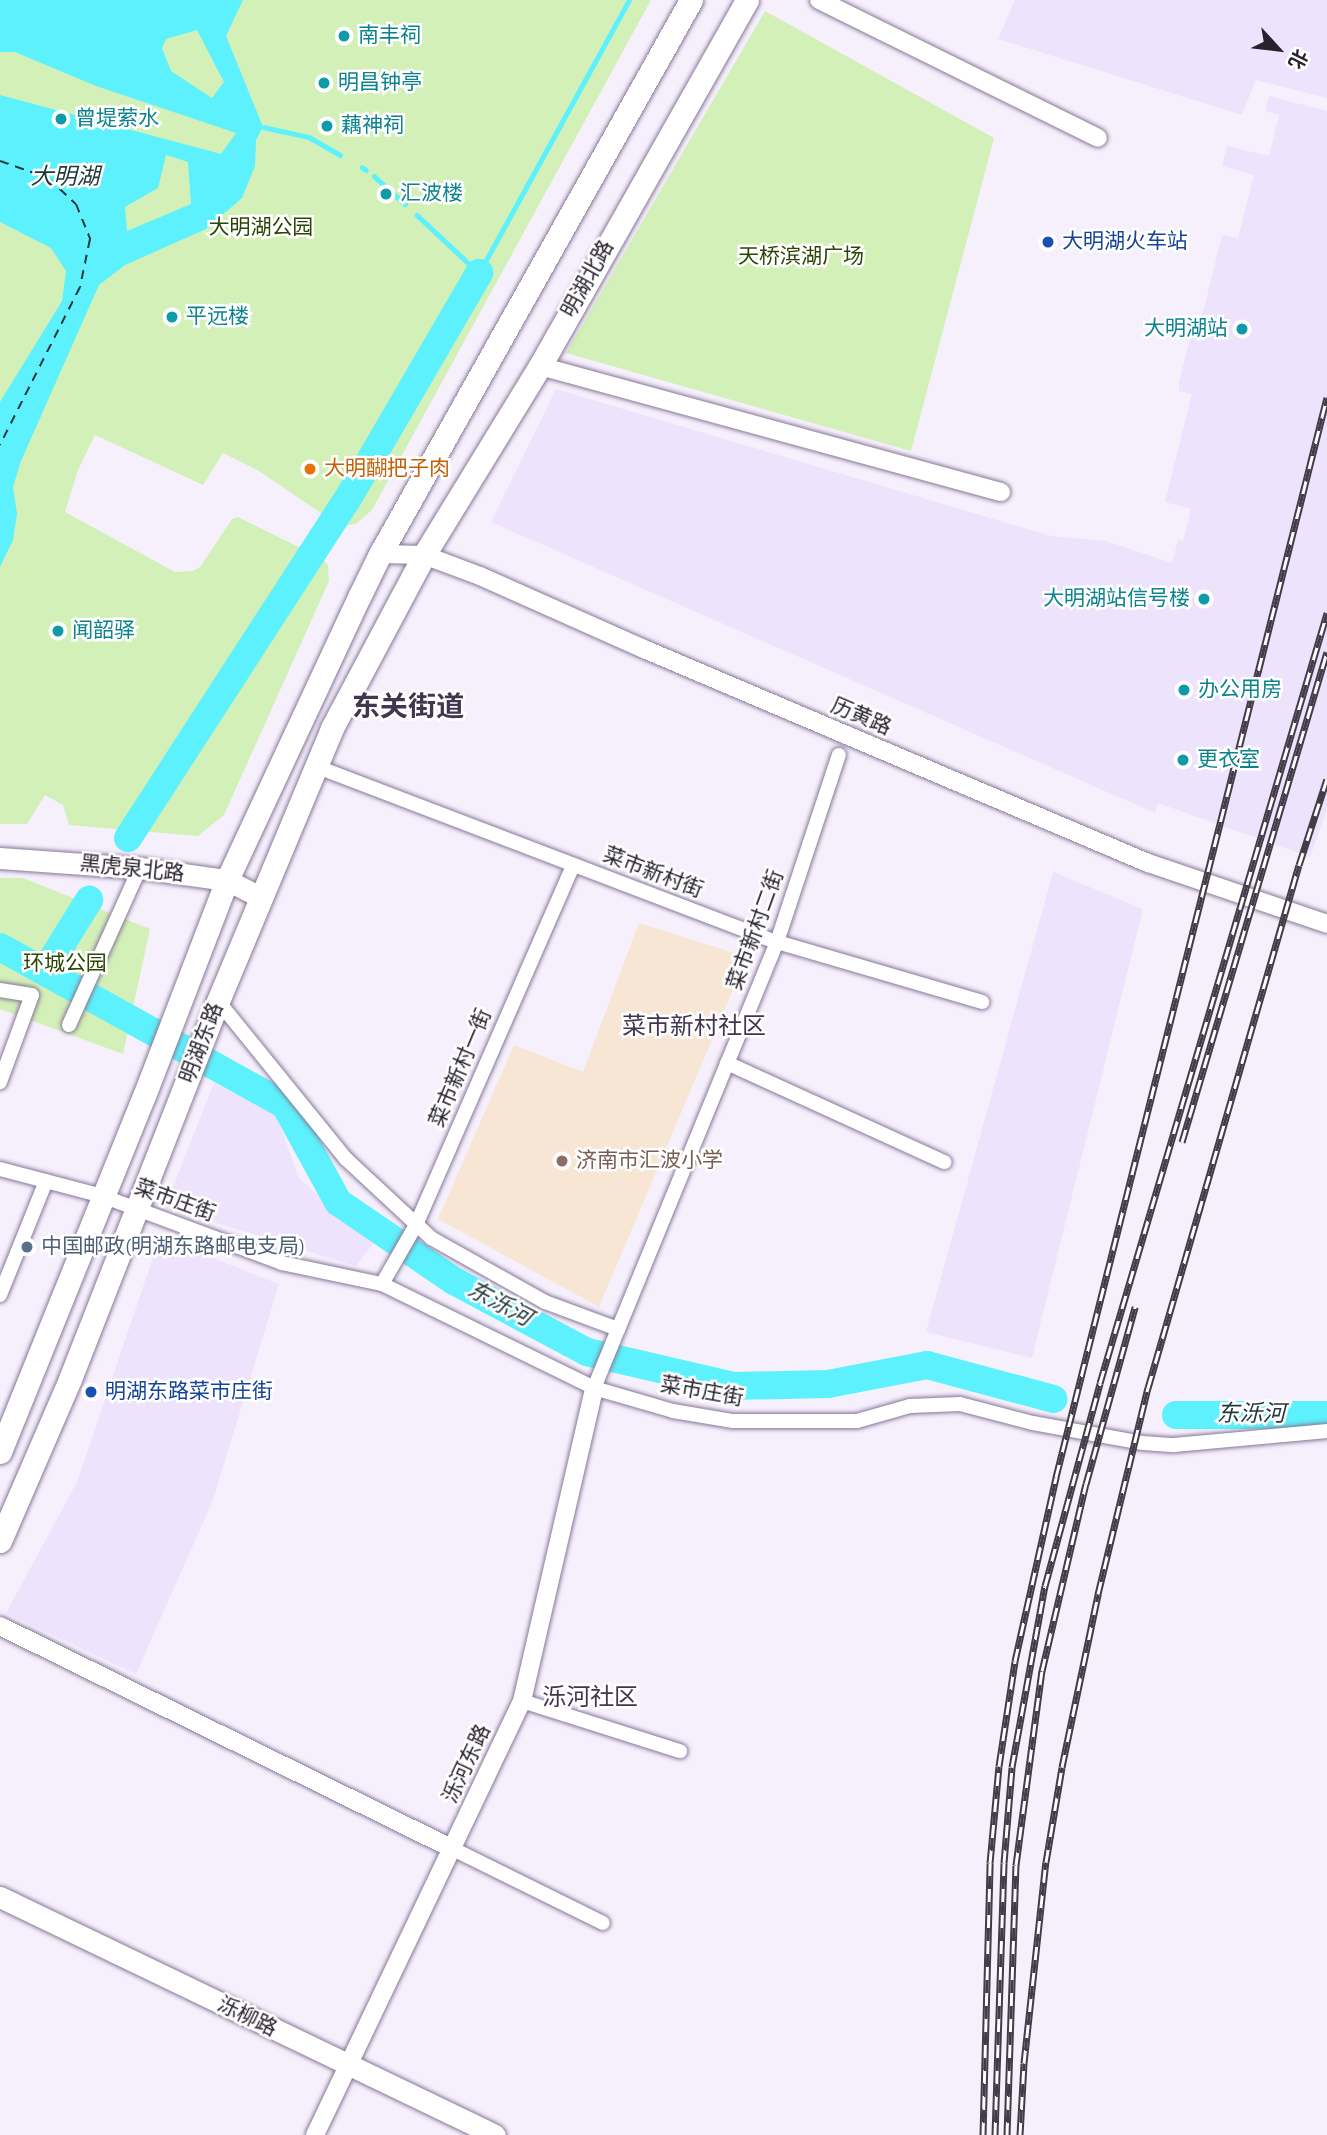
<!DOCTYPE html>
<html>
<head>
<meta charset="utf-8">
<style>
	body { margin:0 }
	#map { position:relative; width:1327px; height:2135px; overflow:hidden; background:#f6f0fd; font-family:"Alegreya Sans","Noto Sans SC",sans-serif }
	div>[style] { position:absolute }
	.built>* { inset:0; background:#eee3fc }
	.education>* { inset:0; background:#f7e6d4 }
	.green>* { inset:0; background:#d3f0b8 }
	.water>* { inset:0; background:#5df1fd }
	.stream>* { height:4.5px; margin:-2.25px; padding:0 2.25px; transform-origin:2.25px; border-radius:2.25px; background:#5df1fd }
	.river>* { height:28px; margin:-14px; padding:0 14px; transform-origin:14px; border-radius:14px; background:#5df1fd }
	.ferry>* { height:2px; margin-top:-1px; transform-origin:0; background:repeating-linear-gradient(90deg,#20393b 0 9px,transparent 0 16px) }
	.roads { filter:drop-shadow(0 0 2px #877897) drop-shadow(0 0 2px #877897) }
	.minor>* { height:14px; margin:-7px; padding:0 7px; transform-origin:7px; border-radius:7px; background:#fff }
	.tertiary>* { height:18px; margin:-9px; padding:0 9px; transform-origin:9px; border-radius:9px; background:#fff }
	.secondary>* { height:21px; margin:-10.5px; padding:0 10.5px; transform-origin:10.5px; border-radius:10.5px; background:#fff }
	.primary>* { height:23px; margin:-11.5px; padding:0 11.5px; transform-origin:11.5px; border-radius:11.5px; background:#fff }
	.rail>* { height:7px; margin-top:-3.5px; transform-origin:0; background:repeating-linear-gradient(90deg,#fff 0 13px,#423c48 0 26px); box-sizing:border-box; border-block:2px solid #423c48 }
	.dots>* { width:19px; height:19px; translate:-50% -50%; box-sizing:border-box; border:4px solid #fff; border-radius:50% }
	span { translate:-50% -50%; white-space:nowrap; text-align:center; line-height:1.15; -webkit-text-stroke:5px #fff; paint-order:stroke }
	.culture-label { font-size:21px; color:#0d838f }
	.left { translate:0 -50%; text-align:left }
	.right { translate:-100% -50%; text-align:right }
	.park-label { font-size:21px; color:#2b4503 }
	.transit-label { font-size:21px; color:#164399 }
	.street-label { font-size:21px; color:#28222e }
	.food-label { font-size:21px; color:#c56008 }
	.education-label { font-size:21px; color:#785e54 }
	.service-label { font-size:21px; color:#4e5e75 }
	.water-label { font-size:23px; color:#20393b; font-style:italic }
	.quarter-label { font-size:24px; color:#423550 }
	.district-label { font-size:28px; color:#423550; font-weight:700 }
	.north { position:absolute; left:1243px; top:14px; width:70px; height:70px; -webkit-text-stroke:5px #fff; paint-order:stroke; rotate:117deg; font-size:19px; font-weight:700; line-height:28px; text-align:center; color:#28222e }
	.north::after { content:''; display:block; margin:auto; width:24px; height:32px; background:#28222e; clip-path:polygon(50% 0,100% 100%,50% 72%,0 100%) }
</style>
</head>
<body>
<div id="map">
	<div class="built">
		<div style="clip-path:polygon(1015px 0,1327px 0,1327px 98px,1256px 80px,1242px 115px,998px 39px)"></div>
		<div style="clip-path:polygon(1269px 96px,1327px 111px,1327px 810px,1310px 857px,1158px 803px,1155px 813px,491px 522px,556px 389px,1051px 536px,1106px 541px,1172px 563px,1178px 540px,1183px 541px,1191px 509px,1165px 502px,1192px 394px,1179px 391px,1179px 382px,1196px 315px,1202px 316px,1222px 235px,1238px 238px,1254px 175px,1222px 166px,1227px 146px,1269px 156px,1279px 115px,1265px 111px)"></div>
		<div style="clip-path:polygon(1053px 872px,1143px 909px,1032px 1358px,926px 1332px)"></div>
		<div style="clip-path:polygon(214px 1083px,276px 1115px,299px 1178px,373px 1244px,356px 1266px,165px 1207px)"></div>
		<div style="clip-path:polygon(160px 1237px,279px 1284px,213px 1500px,136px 1674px,6px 1613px,77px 1482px)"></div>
	</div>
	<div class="education">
		<div style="clip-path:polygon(639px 923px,747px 957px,599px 1307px,438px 1219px,514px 1045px,583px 1072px)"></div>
	</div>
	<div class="green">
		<div style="clip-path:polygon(0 0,651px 0,372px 510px,356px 524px,340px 526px,259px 471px,223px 453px,203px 485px,95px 435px,78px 470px,65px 512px,175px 572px,193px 571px,200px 567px,232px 519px,238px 517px,321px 558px,328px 565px,329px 581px,224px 815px,198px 836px,69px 825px,63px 805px,45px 795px,27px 824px,0 824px)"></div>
		<div style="clip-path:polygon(765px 11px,994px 138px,911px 451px,566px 353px)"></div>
		<div style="clip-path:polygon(0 878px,23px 878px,150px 929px,123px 1054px,0 1009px)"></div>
	</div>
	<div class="water">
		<div style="clip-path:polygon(evenodd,0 0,243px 0,226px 36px,263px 127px,256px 140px,255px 166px,242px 198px,206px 229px,125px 265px,99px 285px,21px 461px,13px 487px,17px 514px,13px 540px,0 567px,0 402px,62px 301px,66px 271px,51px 248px,0 222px,0 95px,221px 154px,236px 133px,96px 86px,15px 52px,0 52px,0 0,197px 30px,224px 82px,212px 98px,171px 71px,162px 48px,166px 39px,197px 30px,0 0,166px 155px,188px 162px,191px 204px,127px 231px,125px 207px,158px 188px,166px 155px)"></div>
	</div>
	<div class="stream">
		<div style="left:263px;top:127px;width:47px;rotate:12.3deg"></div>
		<div style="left:309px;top:137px;width:36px;rotate:30deg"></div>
		<div style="left:362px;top:167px;width:5px;rotate:37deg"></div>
		<div style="left:374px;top:176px;width:42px;rotate:42.1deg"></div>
		<div style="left:417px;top:215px;width:85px;rotate:43.1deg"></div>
		<div style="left:479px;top:273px;width:311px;rotate:-61.2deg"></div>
	</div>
	<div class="river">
		<div style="left:128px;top:838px;width:403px;rotate:-57.1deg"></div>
		<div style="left:347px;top:500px;width:263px;rotate:-59.8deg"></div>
		<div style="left:0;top:947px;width:326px;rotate:29deg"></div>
		<div style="left:285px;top:1105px;width:111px;rotate:61.3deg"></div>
		<div style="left:338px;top:1202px;width:140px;rotate:34.3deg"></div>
		<div style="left:454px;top:1281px;width:151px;rotate:28.1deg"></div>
		<div style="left:587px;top:1352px;width:150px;rotate:13.1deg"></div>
		<div style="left:733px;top:1386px;width:95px;rotate:-1.2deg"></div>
		<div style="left:828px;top:1384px;width:101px;rotate:-10.9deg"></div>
		<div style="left:927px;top:1365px;width:131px;rotate:15deg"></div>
		<div style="left:45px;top:971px;width:84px;rotate:-58.2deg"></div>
		<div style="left:1176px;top:1415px;width:151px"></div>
	</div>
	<div class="ferry">
		<div style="left:0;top:161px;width:51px;rotate:19.5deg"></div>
		<div style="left:48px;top:178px;width:38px;rotate:43deg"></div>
		<div style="left:76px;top:204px;width:38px;rotate:68deg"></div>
		<div style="left:90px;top:239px;width:49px;rotate:101.8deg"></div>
		<div style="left:80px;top:287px;width:177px;rotate:116.9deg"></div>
	</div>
	<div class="roads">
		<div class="minor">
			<div style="left:315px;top:766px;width:494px;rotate:20.9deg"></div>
			<div style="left:777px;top:942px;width:214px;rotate:16.3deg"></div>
			<div style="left:0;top:990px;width:32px;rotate:9deg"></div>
			<div style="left:32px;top:995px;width:93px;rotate:110.2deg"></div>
			<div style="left:218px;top:1001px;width:203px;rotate:51deg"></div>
			<div style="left:346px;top:1159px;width:116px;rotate:42.9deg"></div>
			<div style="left:431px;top:1238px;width:131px;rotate:29.3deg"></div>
			<div style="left:545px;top:1302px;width:78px;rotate:20.3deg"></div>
			<div style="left:69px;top:1025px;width:172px;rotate:-65.7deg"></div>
			<div style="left:727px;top:1063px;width:239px;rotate:24.5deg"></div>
			<div style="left:0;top:1169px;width:106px;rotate:14.8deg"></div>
			<div style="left:102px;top:1196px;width:192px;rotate:20.4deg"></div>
			<div style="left:282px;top:1263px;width:102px;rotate:11.9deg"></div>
			<div style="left:382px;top:1284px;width:236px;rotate:26.1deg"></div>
			<div style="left:594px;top:1388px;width:82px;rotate:16.2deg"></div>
			<div style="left:673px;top:1411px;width:61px;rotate:9.5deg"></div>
			<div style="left:733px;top:1421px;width:124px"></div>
			<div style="left:857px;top:1421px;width:55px;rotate:-15.8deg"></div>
			<div style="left:910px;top:1406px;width:50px;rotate:-2.3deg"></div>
			<div style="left:960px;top:1404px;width:75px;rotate:14.6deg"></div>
			<div style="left:1033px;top:1423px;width:112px;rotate:10.3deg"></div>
			<div style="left:1143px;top:1443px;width:31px;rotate:4deg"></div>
			<div style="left:1174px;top:1445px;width:154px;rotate:-5.2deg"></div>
			<div style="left:382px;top:1284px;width:68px;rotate:-60deg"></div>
			<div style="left:416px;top:1225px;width:393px;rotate:-66.4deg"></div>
			<div style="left:0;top:1295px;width:123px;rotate:-68deg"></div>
			<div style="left:594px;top:1388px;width:482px;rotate:-67.7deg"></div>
			<div style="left:777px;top:942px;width:197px;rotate:-71.7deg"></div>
			<div style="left:522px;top:1701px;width:166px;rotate:17.6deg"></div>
			<div style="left:453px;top:1849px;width:167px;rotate:26.3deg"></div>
		</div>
		<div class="tertiary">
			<div style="left:819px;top:0;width:311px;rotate:26.3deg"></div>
			<div style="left:540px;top:366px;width:478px;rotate:15.3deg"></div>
			<div style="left:380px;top:554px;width:44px;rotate:1.3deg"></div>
			<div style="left:424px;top:555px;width:60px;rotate:20.6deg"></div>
			<div style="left:480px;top:576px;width:180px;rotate:24deg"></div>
			<div style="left:644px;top:649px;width:548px;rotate:23.01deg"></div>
			<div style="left:1148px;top:863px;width:189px;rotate:18.8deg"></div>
			<div style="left:0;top:1626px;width:505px;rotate:26.21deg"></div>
			<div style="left:315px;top:2135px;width:481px;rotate:-64.5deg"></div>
			<div style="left:522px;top:1701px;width:321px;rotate:-77deg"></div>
		</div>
		<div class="secondary">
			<div style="left:0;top:858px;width:140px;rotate:4.1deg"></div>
			<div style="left:140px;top:868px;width:88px;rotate:7.9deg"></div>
			<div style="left:227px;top:880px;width:37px;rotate:27deg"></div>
			<div style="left:0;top:1897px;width:549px;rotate:25.68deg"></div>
		</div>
		<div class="primary">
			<div style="left:0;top:1452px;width:384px;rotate:-68deg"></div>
			<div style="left:144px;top:1096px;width:231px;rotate:-69deg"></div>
			<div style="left:227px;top:880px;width:315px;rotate:-65deg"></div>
			<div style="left:360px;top:595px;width:46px;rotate:-64deg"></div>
			<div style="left:380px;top:554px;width:635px;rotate:-60.69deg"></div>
			<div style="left:0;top:1541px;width:176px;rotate:-66.6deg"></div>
			<div style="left:70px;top:1379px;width:406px;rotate:-68.6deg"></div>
			<div style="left:218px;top:1001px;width:296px;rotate:-67.3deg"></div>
			<div style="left:332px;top:728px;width:196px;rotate:-62deg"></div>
			<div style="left:424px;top:555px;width:222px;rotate:-58.5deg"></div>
			<div style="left:540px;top:366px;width:420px;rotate:-60.5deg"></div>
		</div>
	</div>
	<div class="rail">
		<div style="left:1182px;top:1142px;width:511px;rotate:-73.52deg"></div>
		<div style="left:983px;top:2135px;width:272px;rotate:-88.5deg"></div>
		<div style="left:990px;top:1863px;width:97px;rotate:-84.7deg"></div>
		<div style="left:999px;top:1766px;width:106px;rotate:-81.3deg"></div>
		<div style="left:1015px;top:1661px;width:189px;rotate:-77.4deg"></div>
		<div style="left:1056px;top:1477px;width:1113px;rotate:-75.91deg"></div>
		<div style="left:995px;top:2135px;width:272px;rotate:-88.1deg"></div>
		<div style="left:1004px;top:1863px;width:96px;rotate:-85.2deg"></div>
		<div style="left:1012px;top:1767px;width:184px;rotate:-79.7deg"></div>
		<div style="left:1045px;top:1586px;width:210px;rotate:-74.8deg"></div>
		<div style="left:1100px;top:1383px;width:803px;rotate:-73.57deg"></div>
		<div style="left:1007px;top:2135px;width:270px;rotate:-88.1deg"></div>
		<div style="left:1016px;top:1865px;width:196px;rotate:-82.4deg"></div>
		<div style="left:1042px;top:1671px;width:192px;rotate:-76.8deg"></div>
		<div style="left:1086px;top:1484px;width:184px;rotate:-74.5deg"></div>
		<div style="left:1020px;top:2135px;width:72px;rotate:-86.8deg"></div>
		<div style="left:1024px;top:2063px;width:202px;rotate:-83.8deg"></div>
		<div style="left:1046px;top:1862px;width:96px;rotate:-80.4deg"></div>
		<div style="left:1062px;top:1767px;width:177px;rotate:-78.2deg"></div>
		<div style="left:1098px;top:1594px;width:212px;rotate:-76.4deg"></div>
		<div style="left:1148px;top:1388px;width:544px;rotate:-73.9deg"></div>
		<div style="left:1299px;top:865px;width:90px;rotate:-72deg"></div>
	</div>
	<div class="dots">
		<div style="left:344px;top:36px;background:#0f9aa8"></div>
		<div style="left:324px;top:83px;background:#0f9aa8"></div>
		<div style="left:61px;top:119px;background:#0f9aa8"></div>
		<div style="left:327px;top:126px;background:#0f9aa8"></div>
		<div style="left:386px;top:194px;background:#0f9aa8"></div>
		<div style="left:1048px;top:242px;background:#1a4fb4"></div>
		<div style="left:172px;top:317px;background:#0f9aa8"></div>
		<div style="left:1242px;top:329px;background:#0f9aa8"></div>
		<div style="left:310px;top:469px;background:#e8710a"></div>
		<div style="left:1204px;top:599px;background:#0f9aa8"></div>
		<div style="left:58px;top:631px;background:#0f9aa8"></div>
		<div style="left:1184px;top:690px;background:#0f9aa8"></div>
		<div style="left:1183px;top:760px;background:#0f9aa8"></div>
		<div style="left:562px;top:1161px;background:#8d6e63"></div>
		<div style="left:27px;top:1247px;background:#5c6f8a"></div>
		<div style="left:91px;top:1392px;background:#1a4fb4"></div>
	</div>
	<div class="culture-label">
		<span class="left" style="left:358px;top:36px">南丰祠</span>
		<span class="left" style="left:338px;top:83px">明昌钟亭</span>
		<span class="left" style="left:75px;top:119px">曾堤萦水</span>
		<span class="left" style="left:341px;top:126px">藕神祠</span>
		<span class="left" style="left:400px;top:194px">汇波楼</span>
		<span class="left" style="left:186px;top:317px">平远楼</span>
		<span class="right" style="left:1228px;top:329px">大明湖站</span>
		<span class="right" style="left:1190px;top:599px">大明湖站信号楼</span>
		<span class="left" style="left:72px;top:631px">闻韶驿</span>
		<span class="left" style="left:1198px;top:690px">办公用房</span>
		<span class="left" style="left:1197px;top:760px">更衣室</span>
	</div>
	<div class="park-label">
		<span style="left:261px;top:228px">大明湖公园</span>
		<span style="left:801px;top:257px">天桥滨湖广场</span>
		<span style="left:65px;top:964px">环城公园</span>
	</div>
	<div class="transit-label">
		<span class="left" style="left:1062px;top:242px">大明湖火车站</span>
		<span class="left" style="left:105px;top:1392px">明湖东路菜市庄街</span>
	</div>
	<div class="street-label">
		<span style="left:588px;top:279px;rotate:-61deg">明湖北路</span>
		<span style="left:861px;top:717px;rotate:23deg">历黄路</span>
		<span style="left:132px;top:869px;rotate:6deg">黑虎泉北路</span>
		<span style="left:653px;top:873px;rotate:21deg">菜市新村街</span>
		<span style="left:756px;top:930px;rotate:-70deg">菜市新村二街</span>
		<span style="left:202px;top:1043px;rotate:-69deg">明湖东路</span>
		<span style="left:461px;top:1068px;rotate:-67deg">菜市新村一街</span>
		<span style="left:175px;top:1201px;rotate:20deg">菜市庄街</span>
		<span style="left:702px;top:1392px;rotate:10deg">菜市庄街</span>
		<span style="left:467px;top:1764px;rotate:-65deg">泺河东路</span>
		<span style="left:247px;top:2017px;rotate:26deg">泺柳路</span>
	</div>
	<div class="food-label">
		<span class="left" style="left:324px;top:469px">大明醐把子肉</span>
	</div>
	<div class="education-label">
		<span class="left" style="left:576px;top:1161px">济南市汇波小学</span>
	</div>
	<div class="service-label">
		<span class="left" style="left:41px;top:1247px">中国邮政(明湖东路邮电支局)</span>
	</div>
	<div class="water-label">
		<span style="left:65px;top:178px">大明湖</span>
		<span style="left:499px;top:1305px;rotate:28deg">东泺河</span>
		<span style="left:1251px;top:1415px">东泺河</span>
	</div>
	<div class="quarter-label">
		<span style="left:694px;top:1028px">菜市新村社区</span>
		<span style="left:590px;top:1699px">泺河社区</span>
	</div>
	<div class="district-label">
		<span style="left:408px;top:708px">东关街道</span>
	</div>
	<div class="north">北</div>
</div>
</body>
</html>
